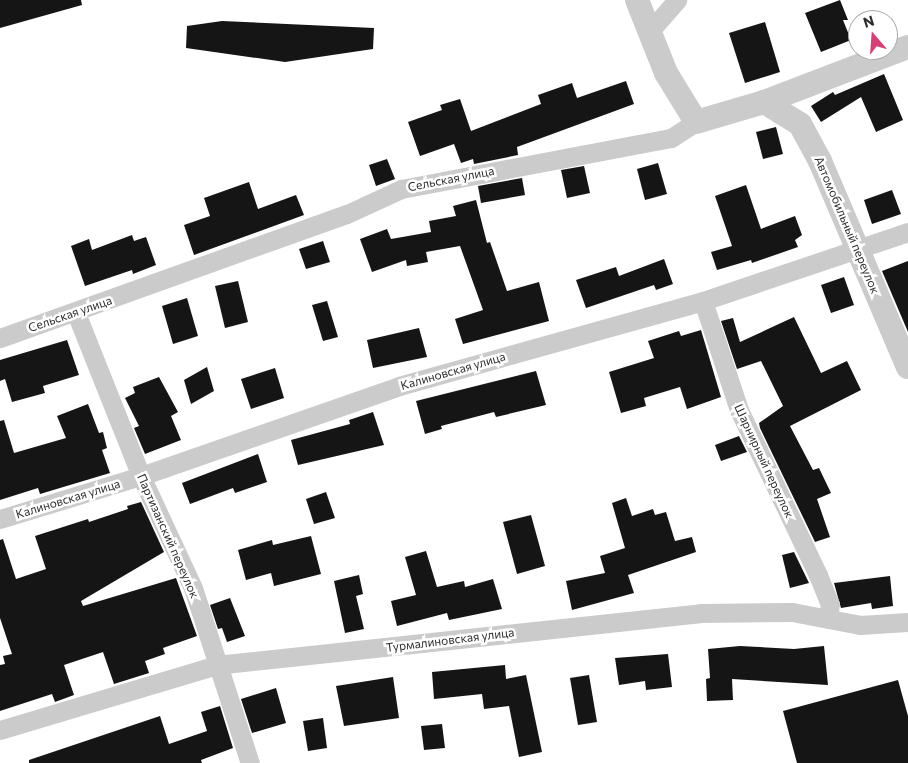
<!DOCTYPE html>
<html>
<head>
<meta charset="utf-8">
<style>
	body { margin:0 }
	#map { position:relative; width:908px; height:763px; overflow:hidden; background:#fff; font-family:Commissioner,sans-serif }
	div>[style] { position:absolute }
	.building>* { inset:0; background:#151515 }
	.minor>* { height:19px; margin:-9.5px; padding:0 9.5px; transform-origin:9.5px; border-radius:9.5px; background:#cbcbcb }
	.tertiary>* { height:24px; margin:-12px; padding:0 12px; transform-origin:12px; border-radius:12px; background:#cbcbcb }
	span { translate:-50% -50%; white-space:nowrap; text-align:center; line-height:1.15; -webkit-text-stroke:5px #fff; paint-order:stroke }
	.street-label { font-size:12px; color:#2e2e2e }
	.north { position:absolute; left:848px; top:10px; width:50px; height:50px; box-sizing:border-box; background:#fff; border:1px solid #ababab; border-radius:50%; rotate:342deg; font-size:14px; font-weight:700; line-height:20px; text-align:center; color:#2e2e2e }
	.north::after { content:''; display:block; margin:auto; width:18px; height:22px; background:#d93d75; clip-path:polygon(50% 0,100% 100%,50% 72%,0 100%) }
</style>
</head>
<body>
<div id="map">
	<div class="building">
		<div style="clip-path:polygon(0 0,81px 0,82px 5px,0 28px)"></div>
		<div style="clip-path:polygon(840px 0,848px 20px,843px 20px,851px 40px,821px 52px,805px 13px)"></div>
		<div style="clip-path:polygon(222px 21px,374px 28px,373px 49px,285px 62px,186px 48px,187px 26px)"></div>
		<div style="clip-path:polygon(765px 22px,780px 72px,745px 83px,729px 33px)"></div>
		<div style="clip-path:polygon(884px 74px,903px 120px,876px 132px,861px 97px,821px 122px,811px 106px,833px 92px,835px 95px)"></div>
		<div style="clip-path:polygon(626px 81px,634px 104px,517px 147px,518px 155px,474px 164px,473px 159px,461px 163px,454px 144px,420px 156px,408px 122px,442px 110px,440px 105px,460px 99px,471px 131px,541px 104px,538px 95px,572px 83px,577px 98px)"></div>
		<div style="clip-path:polygon(776px 127px,783px 154px,763px 159px,756px 132px)"></div>
		<div style="clip-path:polygon(387px 159px,395px 179px,376px 186px,369px 165px)"></div>
		<div style="clip-path:polygon(658px 163px,667px 194px,645px 200px,637px 169px)"></div>
		<div style="clip-path:polygon(584px 166px,590px 193px,567px 198px,561px 170px)"></div>
		<div style="clip-path:polygon(522px 178px,525px 195px,481px 203px,478px 186px)"></div>
		<div style="clip-path:polygon(249px 182px,258px 209px,296px 195px,304px 215px,194px 255px,184px 225px,210px 216px,204px 198px)"></div>
		<div style="clip-path:polygon(746px 185px,761px 229px,795px 216px,802px 235px,795px 240px,798px 247px,752px 263px,751px 260px,717px 270px,711px 252px,732px 246px,715px 196px)"></div>
		<div style="clip-path:polygon(892px 190px,901px 214px,872px 224px,864px 200px)"></div>
		<div style="clip-path:polygon(476px 200px,487px 243px,490px 242px,507px 291px,539px 282px,549px 321px,463px 344px,455px 319px,483px 310px,460px 246px,426px 252px,428px 262px,407px 266px,406px 260px,372px 272px,360px 239px,387px 229px,391px 239px,431px 232px,429px 221px,456px 216px,453px 206px)"></div>
		<div style="clip-path:polygon(132px 235px,134px 241px,146px 237px,156px 265px,133px 274px,132px 270px,85px 286px,71px 246px,89px 239px,92px 250px)"></div>
		<div style="clip-path:polygon(323px 241px,330px 262px,306px 269px,299px 249px)"></div>
		<div style="clip-path:polygon(664px 259px,673px 284px,656px 290px,654px 285px,586px 308px,576px 280px,616px 267px,619px 276px)"></div>
		<div style="clip-path:polygon(908px 261px,908px 332px,882px 271px)"></div>
		<div style="clip-path:polygon(844px 277px,854px 305px,831px 313px,821px 285px)"></div>
		<div style="clip-path:polygon(238px 281px,248px 322px,225px 328px,215px 286px)"></div>
		<div style="clip-path:polygon(187px 298px,198px 336px,173px 344px,162px 306px)"></div>
		<div style="clip-path:polygon(327px 301px,338px 337px,323px 341px,312px 305px)"></div>
		<div style="clip-path:polygon(794px 317px,821px 373px,847px 361px,861px 390px,790px 426px,813px 470px,819px 468px,831px 493px,817px 499px,830px 537px,815px 542px,760px 428px,759px 423px,783px 406px,761px 361px,737px 369px,721px 321px,733px 318px,740px 342px)"></div>
		<div style="clip-path:polygon(419px 328px,427px 357px,373px 368px,367px 340px)"></div>
		<div style="clip-path:polygon(701px 330px,721px 397px,687px 409px,680px 387px,644px 398px,646px 406px,621px 413px,609px 372px,654px 358px,648px 341px,679px 331px,681px 336px)"></div>
		<div style="clip-path:polygon(67px 340px,79px 375px,43px 386px,45px 393px,12px 402px,5px 379px,0 381px,0 360px)"></div>
		<div style="clip-path:polygon(207px 367px,214px 391px,191px 404px,184px 380px)"></div>
		<div style="clip-path:polygon(275px 368px,284px 398px,251px 409px,241px 379px)"></div>
		<div style="clip-path:polygon(536px 371px,546px 405px,496px 417px,494px 412px,441px 426px,442px 429px,425px 434px,416px 401px)"></div>
		<div style="clip-path:polygon(159px 377px,178px 412px,171px 416px,181px 440px,145px 454px,134px 428px,139px 426px,125px 398px,135px 393px,133px 387px)"></div>
		<div style="clip-path:polygon(88px 404px,99px 433px,103px 432px,107px 448px,102px 450px,110px 473px,40px 494px,38px 488px,0 500px,0 421px,4px 420px,14px 453px,66px 438px,57px 416px)"></div>
		<div style="clip-path:polygon(373px 412px,384px 445px,298px 465px,291px 440px,350px 424px,349px 420px)"></div>
		<div style="clip-path:polygon(739px 436px,747px 452px,721px 461px,715px 445px)"></div>
		<div style="clip-path:polygon(258px 454px,267px 482px,235px 493px,233px 488px,190px 504px,182px 483px)"></div>
		<div style="clip-path:polygon(326px 492px,335px 518px,314px 524px,306px 499px)"></div>
		<div style="clip-path:polygon(626px 498px,632px 516px,653px 509px,655px 515px,666px 512px,675px 541px,692px 537px,696px 552px,628px 575px,634px 593px,572px 610px,566px 581px,605px 573px,600px 556px,625px 548px,612px 503px)"></div>
		<div style="clip-path:polygon(141px 502px,164px 552px,81px 601px,83px 606px,176px 578px,197px 636px,163px 648px,165px 654px,145px 661px,149px 673px,114px 684px,103px 652px,64px 665px,74px 695px,55px 702px,52px 694px,0 711px,0 665px,5px 664px,3px 656px,12px 654px,0 618px,0 540px,3px 539px,16px 579px,46px 569px,35px 536px,88px 519px,89px 522px,128px 509px,127px 506px)"></div>
		<div style="clip-path:polygon(531px 515px,545px 566px,517px 574px,503px 522px)"></div>
		<div style="clip-path:polygon(311px 536px,321px 574px,274px 586px,271px 573px,246px 580px,238px 550px,272px 540px,273px 545px)"></div>
		<div style="clip-path:polygon(426px 551px,437px 587px,464px 581px,465px 587px,493px 579px,502px 609px,449px 620px,447px 613px,397px 626px,391px 601px,416px 595px,405px 557px)"></div>
		<div style="clip-path:polygon(794px 552px,809px 583px,790px 588px,782px 555px)"></div>
		<div style="clip-path:polygon(359px 575px,363px 594px,356px 596px,364px 629px,345px 633px,334px 581px)"></div>
		<div style="clip-path:polygon(890px 576px,893px 606px,872px 609px,871px 603px,841px 608px,834px 583px)"></div>
		<div style="clip-path:polygon(230px 598px,245px 636px,227px 642px,222px 628px,218px 629px,210px 605px)"></div>
		<div style="clip-path:polygon(740px 646px,794px 649px,824px 646px,828px 685px,732px 679px,733px 700px,707px 701px,706px 679px,710px 678px,708px 649px)"></div>
		<div style="clip-path:polygon(668px 654px,672px 687px,646px 690px,645px 681px,619px 685px,615px 658px)"></div>
		<div style="clip-path:polygon(505px 665px,506px 679px,526px 675px,542px 752px,519px 757px,509px 706px,484px 709px,482px 694px,434px 699px,432px 672px)"></div>
		<div style="clip-path:polygon(589px 675px,597px 722px,578px 725px,570px 678px)"></div>
		<div style="clip-path:polygon(393px 677px,399px 718px,344px 726px,336px 686px)"></div>
		<div style="clip-path:polygon(898px 680px,908px 716px,908px 763px,797px 763px,783px 711px)"></div>
		<div style="clip-path:polygon(276px 688px,286px 723px,252px 733px,241px 699px)"></div>
		<div style="clip-path:polygon(220px 706px,233px 748px,201px 760px,202px 763px,29px 763px,29px 760px,160px 716px,169px 744px,207px 731px,201px 712px)"></div>
		<div style="clip-path:polygon(323px 718px,327px 748px,308px 751px,303px 721px)"></div>
		<div style="clip-path:polygon(442px 724px,445px 748px,424px 750px,421px 726px)"></div>
	</div>
	<div class="minor">
		<div style="left:649px;top:32px;width:43px;rotate:-48.8deg"></div>
		<div style="left:703px;top:301px;width:115px;rotate:71.7deg"></div>
		<div style="left:739px;top:410px;width:183px;rotate:64.4deg"></div>
		<div style="left:818px;top:575px;width:31px;rotate:68deg"></div>
		<div style="left:830px;top:604px;width:15px;rotate:98deg"></div>
		<div style="left:76px;top:313px;width:175px;rotate:68.3deg"></div>
		<div style="left:141px;top:476px;width:123px;rotate:65.1deg"></div>
		<div style="left:193px;top:588px;width:184px;rotate:72deg"></div>
		<div style="left:0;top:338px;width:368px;rotate:-19.7deg"></div>
		<div style="left:347px;top:214px;width:60px;rotate:-24.8deg"></div>
		<div style="left:401px;top:189px;width:275px;rotate:-10.7deg"></div>
		<div style="left:671px;top:138px;width:30px;rotate:-33deg"></div>
		<div style="left:0;top:519px;width:147px;rotate:-17deg"></div>
		<div style="left:141px;top:476px;width:273px;rotate:-19.2deg"></div>
		<div style="left:399px;top:386px;width:316px;rotate:-15.6deg"></div>
		<div style="left:703px;top:301px;width:216px;rotate:-18.6deg"></div>
		<div style="left:0;top:730px;width:226px;rotate:-16.7deg"></div>
		<div style="left:216px;top:665px;width:488px;rotate:-6.1deg"></div>
		<div style="left:701px;top:613px;width:91px;rotate:-0.6deg"></div>
		<div style="left:792px;top:612px;width:69px;rotate:10.8deg"></div>
		<div style="left:860px;top:625px;width:48px;rotate:-3.6deg"></div>
	</div>
	<div class="tertiary">
		<div style="left:637px;top:0;width:79px;rotate:68.3deg"></div>
		<div style="left:666px;top:73px;width:57px;rotate:58.5deg"></div>
		<div style="left:696px;top:122px;width:71px;rotate:-16.4deg"></div>
		<div style="left:764px;top:102px;width:154px;rotate:-20.9deg"></div>
		<div style="left:764px;top:102px;width:42px;rotate:31.4deg"></div>
		<div style="left:800px;top:124px;width:42px;rotate:61.6deg"></div>
		<div style="left:820px;top:161px;width:224px;rotate:66.9deg"></div>
	</div>
	<div class="street-label">
		<span style="left:451px;top:179px;rotate:-11deg">Сельская улица</span>
		<span style="left:847px;top:225px;rotate:67deg">Автомобильный переулок</span>
		<span style="left:70px;top:314px;rotate:-19deg">Сельская улица</span>
		<span style="left:453px;top:371px;rotate:-16deg">Калиновская улица</span>
		<span style="left:764px;top:461px;rotate:65deg">Шарнирный переулок</span>
		<span style="left:68px;top:499px;rotate:-17deg">Калиновская улица</span>
		<span style="left:168px;top:536px;rotate:66deg">Партизанский переулок</span>
		<span style="left:450px;top:640px;rotate:-7deg">Турмалиновская улица</span>
	</div>
	<div class="north">N</div>
</div>
</body>
</html>
